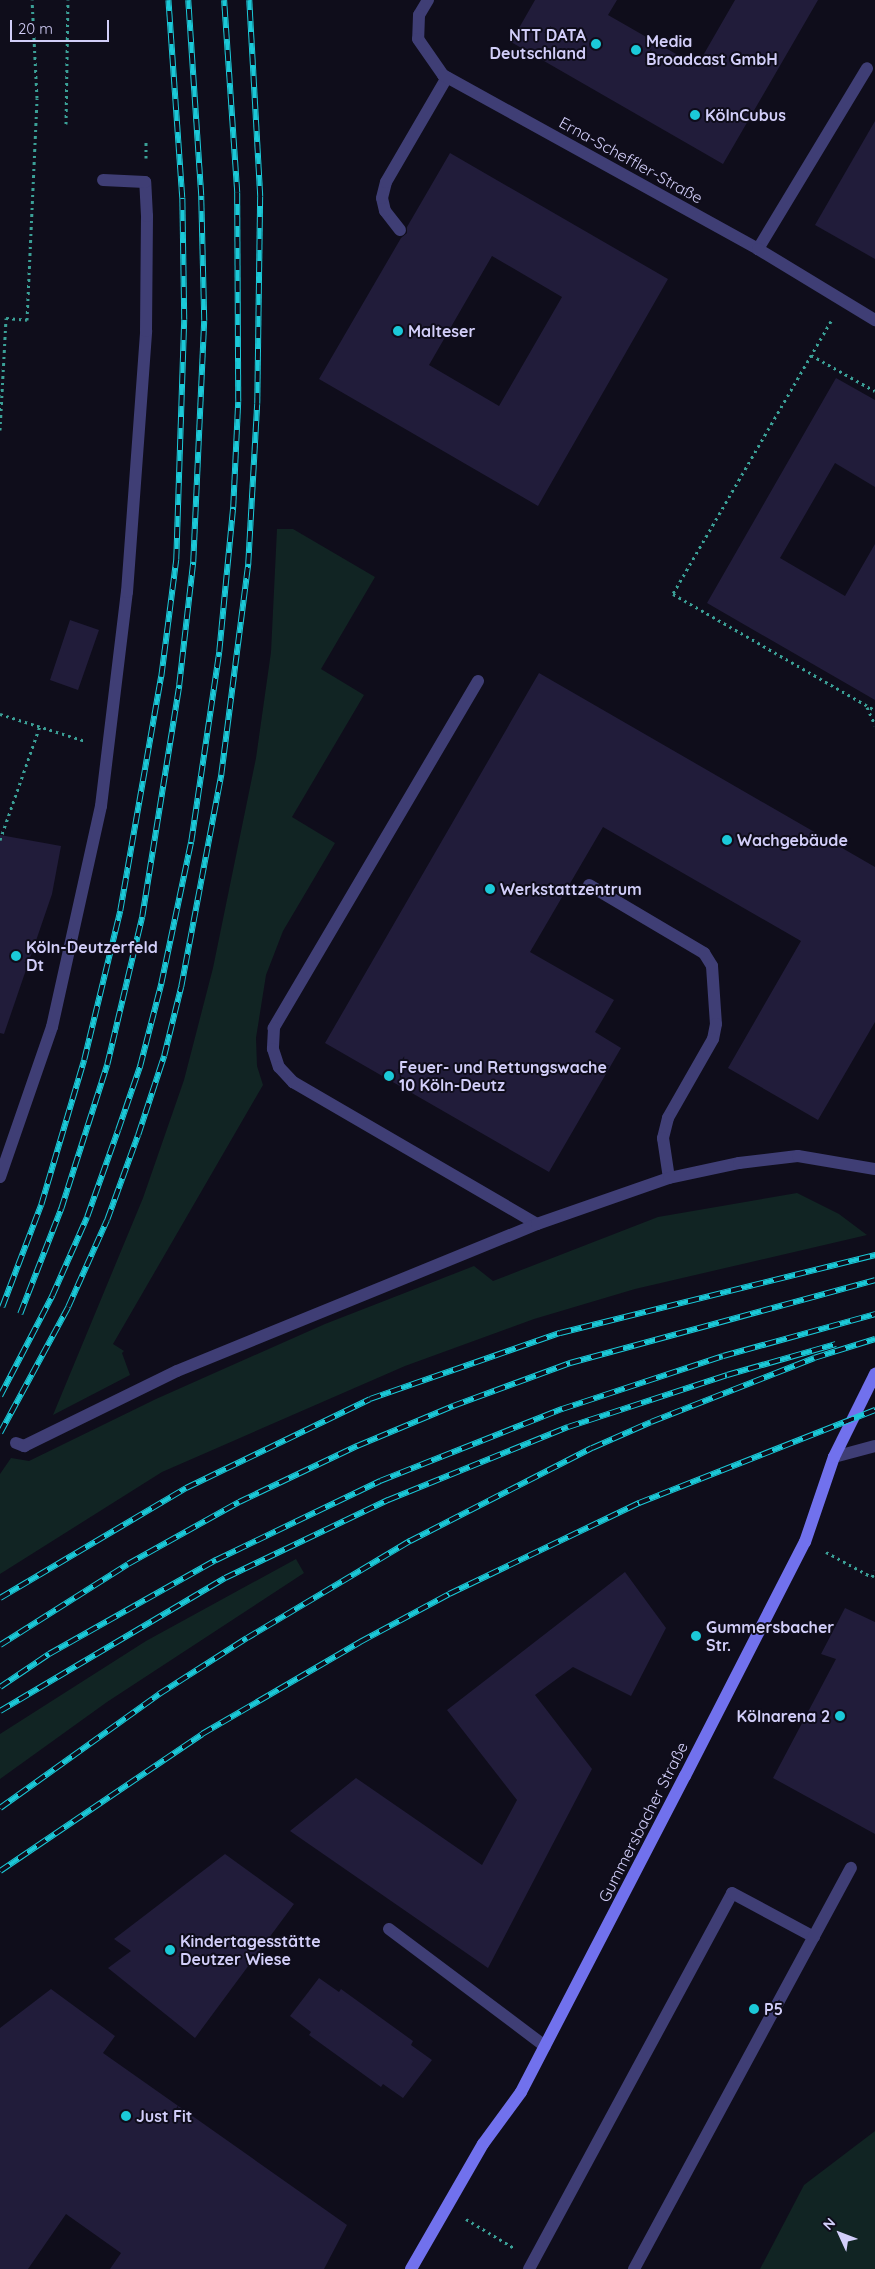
<!DOCTYPE html>
<html>
<head>
<meta charset="utf-8">
<style>
	body { margin:0 }
	#map { position:relative; width:875px; height:2269px; overflow:hidden; background:#0f0d1b; font-family:Quicksand,sans-serif }
	div>[style] { position:absolute }
	.green>* { inset:0; background:#112423 }
	.building>* { inset:0; background:#211c3a }
	.path>* { height:3px; margin-top:-1.5px; transform-origin:0; background:repeating-linear-gradient(90deg,#3ba097 0 2.5px,transparent 0 6.5px) }
	.lane>* { height:12px; margin:-6px; padding:0 6px; transform-origin:6px; border-radius:6px; background:#3f3e75 }
	.street>* { height:12px; margin:-6px; padding:0 6px; transform-origin:6px; border-radius:6px; background:#3f3e75 }
	.secondary>* { height:12px; margin:-6px; padding:0 6px; transform-origin:6px; border-radius:6px; background:#7171ed }
	.rail>* { height:5.5px; margin-top:-2.75px; transform-origin:0; background:repeating-linear-gradient(90deg,#0f0d1b 0 11px,#1bc9d8 0 22px); box-sizing:border-box; border-block:1px solid #1bc9d8 }
	.dots>* { width:14px; height:14px; translate:-50% -50%; box-sizing:border-box; border:2px solid #0f0d1b; border-radius:50% }
	span { translate:-50% -50%; white-space:nowrap; text-align:center; line-height:1.15; -webkit-text-stroke:4px #0f0d1b; paint-order:stroke }
	.poi-label { font-size:16px; color:#d2cef9; font-weight:700 }
	.right { translate:-100% -50%; text-align:right }
	.left { translate:0 -50%; text-align:left }
	.street-label { font-size:16px; color:#d2cef9 }
	.north { position:absolute; left:815px; top:2209px; width:50px; height:50px; -webkit-text-stroke:4px #0f0d1b; paint-order:stroke; rotate:313deg; font-size:14px; font-weight:700; line-height:20px; text-align:center; color:#d2cef9 }
	.north::after { content:''; display:block; margin:auto; width:18px; height:22px; background:#d2cef9; clip-path:polygon(50% 0,100% 100%,50% 72%,0 100%) }
	.scale { position:absolute; left:10px; top:20px; width:99px; height:22px; box-sizing:border-box; border:2px solid #d2cef9; border-top:0; padding-left:6px; font-size:15px; line-height:18px; white-space:nowrap; color:#d2cef9; -webkit-text-stroke:4px #0f0d1b; paint-order:stroke }
</style>
</head>
<body>
<div id="map">
	<div class="green">
		<div style="clip-path:polygon(277px 529px,293px 529px,375px 577px,321px 669px,364px 695px,292px 817px,335px 843px,283px 931px,266px 975px,256px 1038px,257px 1066px,263px 1085px,113px 1344px,124px 1351px,122px 1353px,130px 1375px,53px 1415px,143px 1198px,184px 1080px,213px 968px,256px 758px,271px 652px)"></div>
		<div style="clip-path:polygon(797px 1193px,839px 1214px,867px 1235px,635px 1289px,534px 1319px,405px 1366px,162px 1472px,0 1574px,0 1474px,11px 1458px,29px 1461px,156px 1399px,325px 1324px,474px 1266px,493px 1281px,658px 1217px)"></div>
		<div style="clip-path:polygon(296px 1559px,304px 1573px,107px 1702px,0 1779px,0 1734px,146px 1641px)"></div>
		<div style="clip-path:polygon(875px 2131px,875px 2269px,760px 2269px,804px 2185px)"></div>
	</div>
	<div class="building">
		<div style="clip-path:polygon(535px 0,617px 0,608px 15px,697px 66px,735px 0,818px 0,723px 164px,511px 42px)"></div>
		<div style="clip-path:polygon(875px 121px,875px 259px,815px 225px)"></div>
		<div style="clip-path:polygon(evenodd,450px 153px,668px 279px,538px 506px,319px 379px,401px 238px,407px 233px,407px 227px,450px 153px,492px 256px,562px 297px,499px 406px,429px 365px,492px 256px)"></div>
		<div style="clip-path:polygon(836px 378px,875px 400px,875px 487px,835px 463px,780px 558px,845px 596px,875px 544px,875px 700px,707px 603px)"></div>
		<div style="clip-path:polygon(70px 620px,99px 630px,78px 690px,50px 680px)"></div>
		<div style="clip-path:polygon(539px 673px,875px 867px,875px 1022px,818px 1120px,728px 1068px,801px 941px,603px 827px,530px 952px,614px 1000px,595px 1032px,621px 1048px,549px 1172px,325px 1043px)"></div>
		<div style="clip-path:polygon(0 835px,61px 846px,52px 894px,4px 1034px,0 1033px)"></div>
		<div style="clip-path:polygon(625px 1572px,666px 1628px,631px 1696px,573px 1667px,535px 1695px,592px 1769px,488px 1968px,290px 1831px,356px 1778px,482px 1865px,517px 1800px,447px 1710px)"></div>
		<div style="clip-path:polygon(845px 1608px,875px 1622px,875px 1834px,773px 1778px,836px 1659px,821px 1654px)"></div>
		<div style="clip-path:polygon(225px 1854px,294px 1904px,195px 2038px,108px 1968px,131px 1951px,114px 1939px)"></div>
		<div style="clip-path:polygon(319px 1978px,339px 1992px,341px 1989px,413px 2041px,411px 2045px,432px 2060px,403px 2098px,383px 2084px,381px 2087px,309px 2035px,311px 2032px,290px 2016px)"></div>
		<div style="clip-path:polygon(51px 1989px,115px 2036px,103px 2053px,347px 2225px,324px 2269px,110px 2269px,121px 2253px,66px 2214px,28px 2269px,0 2269px,0 2028px)"></div>
	</div>
	<div class="path">
		<div style="left:66px;top:124px;width:124px;rotate:-89.1deg"></div>
		<div style="left:146px;top:158px;width:17px;rotate:-90deg"></div>
		<div style="left:831px;top:321px;width:315px;rotate:120.1deg"></div>
		<div style="left:673px;top:594px;width:233px;rotate:29.9deg"></div>
		<div style="left:811px;top:355px;width:73px;rotate:29.4deg"></div>
		<div style="left:0;top:430px;width:112px;rotate:-86.9deg"></div>
		<div style="left:6px;top:318px;width:21px;rotate:5deg"></div>
		<div style="left:27px;top:320px;width:222px;rotate:-87.4deg"></div>
		<div style="left:37px;top:98px;width:98px;rotate:-92.9deg"></div>
		<div style="left:867px;top:707px;width:20px;rotate:66deg"></div>
		<div style="left:0;top:714px;width:89px;rotate:17.6deg"></div>
		<div style="left:0;top:840px;width:121px;rotate:-70.7deg"></div>
		<div style="left:826px;top:1552px;width:52px;rotate:28.5deg"></div>
		<div style="left:872px;top:1577px;width:7px;rotate:-63deg"></div>
		<div style="left:466px;top:2219px;width:56px;rotate:31.1deg"></div>
	</div>
	<div class="lane">
		<div style="left:400px;top:230px;width:24px;rotate:-128deg"></div>
		<div style="left:385px;top:211px;width:13px;rotate:-103deg"></div>
		<div style="left:382px;top:198px;width:16px;rotate:-76deg"></div>
		<div style="left:386px;top:182px;width:121px;rotate:-59.8deg"></div>
		<div style="left:758px;top:249px;width:211px;rotate:-58.9deg"></div>
		<div style="left:478px;top:681px;width:403px;rotate:120.5deg"></div>
		<div style="left:274px;top:1028px;width:21px;rotate:93deg"></div>
		<div style="left:273px;top:1049px;width:19px;rotate:72deg"></div>
		<div style="left:279px;top:1067px;width:21px;rotate:47deg"></div>
		<div style="left:293px;top:1082px;width:282px;rotate:30.2deg"></div>
		<div style="left:589px;top:885px;width:134px;rotate:30.6deg"></div>
		<div style="left:704px;top:953px;width:15px;rotate:58deg"></div>
		<div style="left:712px;top:966px;width:58px;rotate:86.1deg"></div>
		<div style="left:716px;top:1024px;width:15px;rotate:101deg"></div>
		<div style="left:713px;top:1039px;width:91px;rotate:119.7deg"></div>
		<div style="left:668px;top:1118px;width:21px;rotate:104deg"></div>
		<div style="left:663px;top:1138px;width:40px;rotate:81.5deg"></div>
		<div style="left:0;top:1177px;width:159px;rotate:-70.9deg"></div>
		<div style="left:52px;top:1027px;width:226px;rotate:-77.5deg"></div>
		<div style="left:101px;top:806px;width:216px;rotate:-83.1deg"></div>
		<div style="left:127px;top:592px;width:262px;rotate:-85.8deg"></div>
		<div style="left:146px;top:331px;width:115px;rotate:-89.5deg"></div>
		<div style="left:147px;top:216px;width:34px;rotate:-93deg"></div>
		<div style="left:145px;top:182px;width:42px;rotate:-177.3deg"></div>
		<div style="left:16px;top:1443px;width:9px;rotate:21deg"></div>
		<div style="left:24px;top:1446px;width:170px;rotate:-26.1deg"></div>
		<div style="left:177px;top:1371px;width:389px;rotate:-22.2deg"></div>
		<div style="left:537px;top:1224px;width:140px;rotate:-19.2deg"></div>
		<div style="left:669px;top:1178px;width:72px;rotate:-12.1deg"></div>
		<div style="left:739px;top:1163px;width:59px;rotate:-6.8deg"></div>
		<div style="left:798px;top:1156px;width:78px;rotate:9.6deg"></div>
		<div style="left:834px;top:1457px;width:42px;rotate:-15deg"></div>
		<div style="left:389px;top:1929px;width:195px;rotate:36.9deg"></div>
		<div style="left:529px;top:2269px;width:427px;rotate:-61.6deg"></div>
		<div style="left:732px;top:1893px;width:93px;rotate:28.2deg"></div>
		<div style="left:634px;top:2269px;width:456px;rotate:-61.6deg"></div>
	</div>
	<div class="street">
		<div style="left:428px;top:0;width:17px;rotate:121deg"></div>
		<div style="left:419px;top:15px;width:24px;rotate:92deg"></div>
		<div style="left:418px;top:39px;width:44px;rotate:55.2deg"></div>
		<div style="left:443px;top:75px;width:360px;rotate:28.9deg"></div>
		<div style="left:758px;top:249px;width:137px;rotate:31.3deg"></div>
	</div>
	<div class="secondary">
		<div style="left:411px;top:2269px;width:144px;rotate:-60.1deg"></div>
		<div style="left:483px;top:2144px;width:64px;rotate:-53.8deg"></div>
		<div style="left:521px;top:2092px;width:356px;rotate:-62.6deg"></div>
		<div style="left:685px;top:1776px;width:263px;rotate:-62.9deg"></div>
		<div style="left:805px;top:1542px;width:90px;rotate:-71.2deg"></div>
		<div style="left:834px;top:1457px;width:93px;rotate:-63.7deg"></div>
	</div>
	<div class="rail">
		<div style="left:2px;top:1307px;width:109px;rotate:-69.1deg"></div>
		<div style="left:41px;top:1205px;width:151px;rotate:-73.5deg"></div>
		<div style="left:84px;top:1060px;width:153px;rotate:-76.4deg"></div>
		<div style="left:120px;top:911px;width:238px;rotate:-80.1deg"></div>
		<div style="left:161px;top:677px;width:118px;rotate:-82.7deg"></div>
		<div style="left:176px;top:560px;width:240px;rotate:-88.1deg"></div>
		<div style="left:184px;top:320px;width:122px;rotate:-90.9deg"></div>
		<div style="left:182px;top:198px;width:198px;rotate:-94deg"></div>
		<div style="left:20px;top:1314px;width:113px;rotate:-68.7deg"></div>
		<div style="left:61px;top:1209px;width:151px;rotate:-72.3deg"></div>
		<div style="left:107px;top:1065px;width:152px;rotate:-76.7deg"></div>
		<div style="left:142px;top:917px;width:235px;rotate:-80.9deg"></div>
		<div style="left:179px;top:685px;width:124px;rotate:-83.5deg"></div>
		<div style="left:193px;top:562px;width:241px;rotate:-87.4deg"></div>
		<div style="left:204px;top:321px;width:125px;rotate:-91.4deg"></div>
		<div style="left:201px;top:196px;width:196px;rotate:-93.8deg"></div>
		<div style="left:0;top:1396px;width:113px;rotate:-62.5deg"></div>
		<div style="left:52px;top:1296px;width:86px;rotate:-66.1deg"></div>
		<div style="left:87px;top:1217px;width:92px;rotate:-70.4deg"></div>
		<div style="left:118px;top:1130px;width:68px;rotate:-71deg"></div>
		<div style="left:140px;top:1066px;width:85px;rotate:-75.6deg"></div>
		<div style="left:161px;top:984px;width:145px;rotate:-78.1deg"></div>
		<div style="left:191px;top:842px;width:192px;rotate:-81.6deg"></div>
		<div style="left:219px;top:652px;width:146px;rotate:-84.5deg"></div>
		<div style="left:233px;top:507px;width:105px;rotate:-87.3deg"></div>
		<div style="left:238px;top:402px;width:209px;rotate:-90.3deg"></div>
		<div style="left:237px;top:193px;width:193px;rotate:-93.9deg"></div>
		<div style="left:0;top:1433px;width:143px;rotate:-61.6deg"></div>
		<div style="left:68px;top:1307px;width:95px;rotate:-65.9deg"></div>
		<div style="left:107px;top:1220px;width:90px;rotate:-70deg"></div>
		<div style="left:138px;top:1135px;width:83px;rotate:-71.8deg"></div>
		<div style="left:164px;top:1056px;width:71px;rotate:-76.2deg"></div>
		<div style="left:181px;top:987px;width:216px;rotate:-79.3deg"></div>
		<div style="left:221px;top:775px;width:213px;rotate:-82.7deg"></div>
		<div style="left:248px;top:564px;width:160px;rotate:-86.8deg"></div>
		<div style="left:257px;top:404px;width:207px;rotate:-89.2deg"></div>
		<div style="left:260px;top:197px;width:197px;rotate:-93.2deg"></div>
		<div style="left:0;top:1598px;width:216px;rotate:-30.6deg"></div>
		<div style="left:186px;top:1488px;width:204px;rotate:-25.8deg"></div>
		<div style="left:370px;top:1399px;width:201px;rotate:-19.2deg"></div>
		<div style="left:560px;top:1333px;width:325px;rotate:-13.9deg"></div>
		<div style="left:0;top:1645px;width:151px;rotate:-32.3deg"></div>
		<div style="left:128px;top:1564px;width:127px;rotate:-29.2deg"></div>
		<div style="left:239px;top:1502px;width:131px;rotate:-25.4deg"></div>
		<div style="left:357px;top:1446px;width:104px;rotate:-22.6deg"></div>
		<div style="left:453px;top:1406px;width:125px;rotate:-20.2deg"></div>
		<div style="left:570px;top:1363px;width:316px;rotate:-15.2deg"></div>
		<div style="left:0;top:1687px;width:59px;rotate:-34deg"></div>
		<div style="left:49px;top:1654px;width:192px;rotate:-29.4deg"></div>
		<div style="left:216px;top:1560px;width:182px;rotate:-25.7deg"></div>
		<div style="left:380px;top:1481px;width:196px;rotate:-21.6deg"></div>
		<div style="left:562px;top:1409px;width:169px;rotate:-18.2deg"></div>
		<div style="left:723px;top:1356px;width:158px;rotate:-15.4deg"></div>
		<div style="left:0;top:1711px;width:261px;rotate:-30.6deg"></div>
		<div style="left:225px;top:1578px;width:181px;rotate:-25.6deg"></div>
		<div style="left:388px;top:1500px;width:194px;rotate:-22.1deg"></div>
		<div style="left:568px;top:1427px;width:167px;rotate:-18.1deg"></div>
		<div style="left:727px;top:1375px;width:113px;rotate:-15.9deg"></div>
		<div style="left:0;top:1808px;width:196px;rotate:-35.6deg"></div>
		<div style="left:159px;top:1694px;width:104px;rotate:-32.5deg"></div>
		<div style="left:247px;top:1638px;width:190px;rotate:-30.8deg"></div>
		<div style="left:410px;top:1541px;width:204px;rotate:-27.1deg"></div>
		<div style="left:592px;top:1448px;width:64px;rotate:-23.8deg"></div>
		<div style="left:651px;top:1422px;width:175px;rotate:-21.4deg"></div>
		<div style="left:814px;top:1358px;width:64px;rotate:-17.3deg"></div>
		<div style="left:0;top:1871px;width:244px;rotate:-34.1deg"></div>
		<div style="left:202px;top:1734px;width:183px;rotate:-30.2deg"></div>
		<div style="left:360px;top:1642px;width:101px;rotate:-28.3deg"></div>
		<div style="left:449px;top:1594px;width:211px;rotate:-25.6deg"></div>
		<div style="left:639px;top:1503px;width:254px;rotate:-21.5deg"></div>
	</div>
	<div class="dots">
		<div style="left:596px;top:44px;background:#1bc9d8"></div>
		<div style="left:636px;top:50px;background:#1bc9d8"></div>
		<div style="left:695px;top:115px;background:#1bc9d8"></div>
		<div style="left:398px;top:331px;background:#1bc9d8"></div>
		<div style="left:727px;top:840px;background:#1bc9d8"></div>
		<div style="left:490px;top:889px;background:#1bc9d8"></div>
		<div style="left:16px;top:956px;background:#1bc9d8"></div>
		<div style="left:389px;top:1076px;background:#1bc9d8"></div>
		<div style="left:696px;top:1636px;background:#1bc9d8"></div>
		<div style="left:840px;top:1716px;background:#1bc9d8"></div>
		<div style="left:170px;top:1950px;background:#1bc9d8"></div>
		<div style="left:754px;top:2009px;background:#1bc9d8"></div>
		<div style="left:126px;top:2116px;background:#1bc9d8"></div>
	</div>
	<div class="poi-label">
		<span class="right" style="left:586px;top:44px">NTT DATA<br>Deutschland</span>
		<span class="left" style="left:646px;top:50px">Media<br>Broadcast GmbH</span>
		<span class="left" style="left:705px;top:115px">KölnCubus</span>
		<span class="left" style="left:408px;top:331px">Malteser</span>
		<span class="left" style="left:737px;top:840px">Wachgebäude</span>
		<span class="left" style="left:500px;top:889px">Werkstattzentrum</span>
		<span class="left" style="left:26px;top:956px">Köln-Deutzerfeld<br>Dt</span>
		<span class="left" style="left:399px;top:1076px">Feuer- und Rettungswache<br>10 Köln-Deutz</span>
		<span class="left" style="left:706px;top:1636px">Gummersbacher<br>Str.</span>
		<span class="right" style="left:830px;top:1716px">Kölnarena 2</span>
		<span class="left" style="left:180px;top:1950px">Kindertagesstätte<br>Deutzer Wiese</span>
		<span class="left" style="left:764px;top:2009px">P5</span>
		<span class="left" style="left:136px;top:2116px">Just Fit</span>
	</div>
	<div class="street-label">
		<span style="left:631px;top:160px;rotate:29deg">Erna-Scheffler-Straße</span>
		<span style="left:643px;top:1822px;rotate:-63deg">Gummersbacher Straße</span>
	</div>
	<div class="north">N</div>
	<div class="scale">20 m</div>
</div>
</body>
</html>
